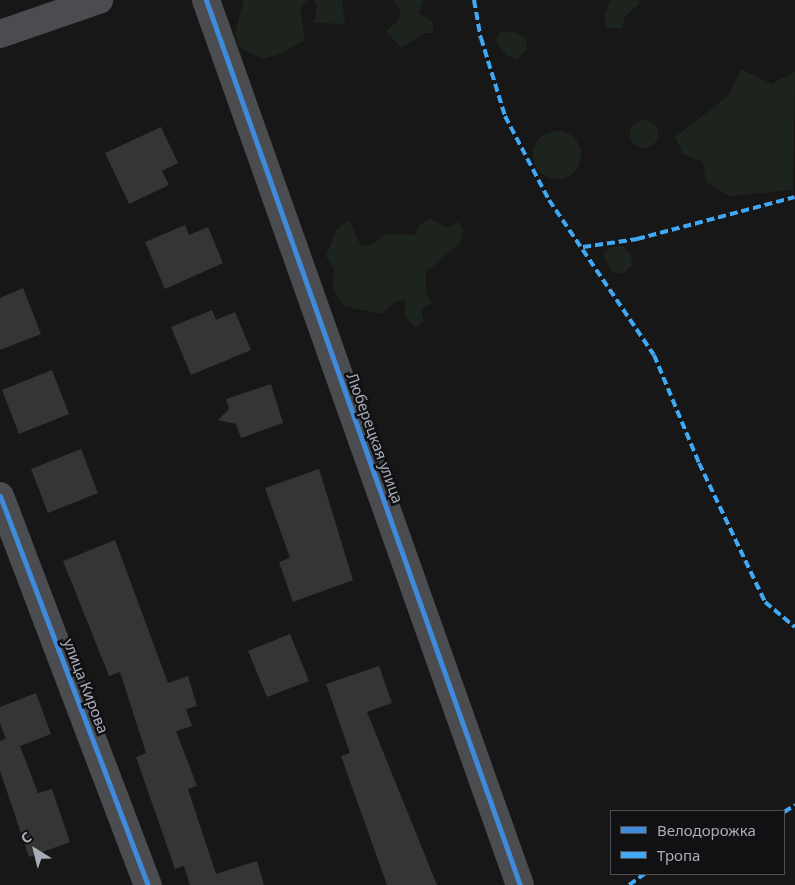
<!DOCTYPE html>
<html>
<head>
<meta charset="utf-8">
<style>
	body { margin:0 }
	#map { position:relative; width:795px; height:885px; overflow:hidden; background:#171717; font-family:"Noto Sans",sans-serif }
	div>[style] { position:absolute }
	.green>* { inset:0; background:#1d241e }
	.round { border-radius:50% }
	.building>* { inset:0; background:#353536 }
	.minor>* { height:28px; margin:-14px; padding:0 14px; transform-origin:14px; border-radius:14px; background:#4b4c50 }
	.quiet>* { height:4px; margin-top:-2px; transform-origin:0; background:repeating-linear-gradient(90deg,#3fa9f5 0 8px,transparent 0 12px) }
	.cycleway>* { height:5px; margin:-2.5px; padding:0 2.5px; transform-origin:2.5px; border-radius:2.5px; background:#408adc }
	span { translate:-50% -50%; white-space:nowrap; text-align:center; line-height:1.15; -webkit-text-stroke:5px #111113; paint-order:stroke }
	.street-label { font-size:15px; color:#a8adb8 }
	.legend { position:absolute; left:610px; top:810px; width:175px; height:65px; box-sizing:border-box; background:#111113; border:1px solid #4d4f55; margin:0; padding:6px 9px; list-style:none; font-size:15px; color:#a8adb8 }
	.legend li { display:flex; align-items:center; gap:10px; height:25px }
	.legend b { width:25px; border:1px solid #4d4f55 }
	.north { position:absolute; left:10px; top:825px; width:50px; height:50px; -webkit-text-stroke:4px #111113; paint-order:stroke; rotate:324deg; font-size:14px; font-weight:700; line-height:20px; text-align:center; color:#a8adb8 }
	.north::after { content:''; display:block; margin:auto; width:18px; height:22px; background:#a8adb8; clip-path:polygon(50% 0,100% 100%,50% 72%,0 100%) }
</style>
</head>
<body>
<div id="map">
	<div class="green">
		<div style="clip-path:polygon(244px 0,307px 0,300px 8px,305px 40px,280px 54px,263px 59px,239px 47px,235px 33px)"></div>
		<div style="clip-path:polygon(313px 0,342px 0,345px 24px,314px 23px,317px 5px)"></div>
		<div style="clip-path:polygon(394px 0,423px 0,419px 13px,433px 22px,433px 33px,425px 33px,401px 48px,386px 31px,397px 22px,401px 11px)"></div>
		<div style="clip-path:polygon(610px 0,638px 0,640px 3px,625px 17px,622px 28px,610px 29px,606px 26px,604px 18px)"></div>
		<div style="clip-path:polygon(500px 31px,514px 32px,526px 38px,527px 50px,517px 59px,507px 56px,496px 41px)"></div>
		<div style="clip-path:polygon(741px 69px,772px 84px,795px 71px,793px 190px,730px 196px,706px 182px,703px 162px,683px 154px,675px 137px,729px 95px)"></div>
		<div class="round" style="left:630px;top:120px;width:28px;height:28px"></div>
		<div class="round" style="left:533px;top:131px;width:48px;height:48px"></div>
		<div style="clip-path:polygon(430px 219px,447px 228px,458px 222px,463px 229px,460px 243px,426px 272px,426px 293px,432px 302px,421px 310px,424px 321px,415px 328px,405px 317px,405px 300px,396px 301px,380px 314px,344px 306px,337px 297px,332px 283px,335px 272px,326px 256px,337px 229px,349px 220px,361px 246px,374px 243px,386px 234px,416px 235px,419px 225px)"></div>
		<div style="clip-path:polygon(623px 246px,631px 254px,632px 265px,624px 274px,612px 272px,603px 253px,610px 247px)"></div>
	</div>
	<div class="building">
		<div style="clip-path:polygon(161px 127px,178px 163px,162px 171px,169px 185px,129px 204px,105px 153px)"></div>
		<div style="clip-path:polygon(185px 225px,189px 235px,208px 227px,223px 263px,165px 289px,145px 242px)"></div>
		<div style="clip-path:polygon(23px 288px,41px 334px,0 350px,0 298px)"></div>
		<div style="clip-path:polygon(212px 310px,216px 320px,235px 312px,251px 350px,191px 375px,171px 327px)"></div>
		<div style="clip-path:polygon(52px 370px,69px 414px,19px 434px,2px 390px)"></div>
		<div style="clip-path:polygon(271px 384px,283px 423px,241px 438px,236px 424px,218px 420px,229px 409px,226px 399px)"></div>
		<div style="clip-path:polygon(81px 449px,98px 493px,48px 513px,31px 469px)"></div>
		<div style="clip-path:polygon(319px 469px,353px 580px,293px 602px,279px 562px,290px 558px,265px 488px)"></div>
		<div style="clip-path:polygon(115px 540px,168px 683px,188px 676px,197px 706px,186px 709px,192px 726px,176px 731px,197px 786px,188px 789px,216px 874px,257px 861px,264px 885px,190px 885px,184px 866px,175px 869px,136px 757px,146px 753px,120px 672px,109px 676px,63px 561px)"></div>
		<div style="clip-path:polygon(290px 634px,309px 681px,267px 697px,248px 651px)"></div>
		<div style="clip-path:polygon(379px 666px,392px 703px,367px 712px,437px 885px,387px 885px,341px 756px,350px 753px,326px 684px)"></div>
		<div style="clip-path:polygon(36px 693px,51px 734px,20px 746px,38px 793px,52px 789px,70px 842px,29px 857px,0 771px,0 741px,6px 739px,0 723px,0 707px)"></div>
	</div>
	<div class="minor">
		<div style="left:206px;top:0;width:939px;rotate:70.47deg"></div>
		<div style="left:0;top:34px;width:105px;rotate:-19deg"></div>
		<div style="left:0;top:496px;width:416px;rotate:69.2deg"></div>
	</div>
	<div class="quiet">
		<div style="left:474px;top:0;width:39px;rotate:80deg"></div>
		<div style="left:481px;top:38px;width:82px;rotate:72.9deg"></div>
		<div style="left:505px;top:116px;width:95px;rotate:62.4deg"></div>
		<div style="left:549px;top:200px;width:187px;rotate:55.9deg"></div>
		<div style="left:654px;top:355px;width:117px;rotate:67.4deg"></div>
		<div style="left:699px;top:463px;width:154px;rotate:64.6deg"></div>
		<div style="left:765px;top:602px;width:39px;rotate:40deg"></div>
		<div style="left:583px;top:247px;width:55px;rotate:-8.4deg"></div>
		<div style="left:637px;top:239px;width:163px;rotate:-14.9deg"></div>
		<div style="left:784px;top:812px;width:13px;rotate:-32deg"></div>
		<div style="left:629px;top:885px;width:19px;rotate:-36deg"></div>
	</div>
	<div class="cycleway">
		<div style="left:206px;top:0;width:939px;rotate:70.47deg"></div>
		<div style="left:0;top:496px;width:416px;rotate:69.2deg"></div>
	</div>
	<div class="street-label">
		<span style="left:375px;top:438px;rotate:70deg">Люберецкая улица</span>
		<span style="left:86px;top:686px;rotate:69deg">улица Кирова</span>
	</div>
	<ul class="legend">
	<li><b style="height:6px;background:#408adc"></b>Велодорожка</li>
	<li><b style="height:6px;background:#3fa9f5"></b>Тропа</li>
	</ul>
	<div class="north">С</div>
</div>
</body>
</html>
